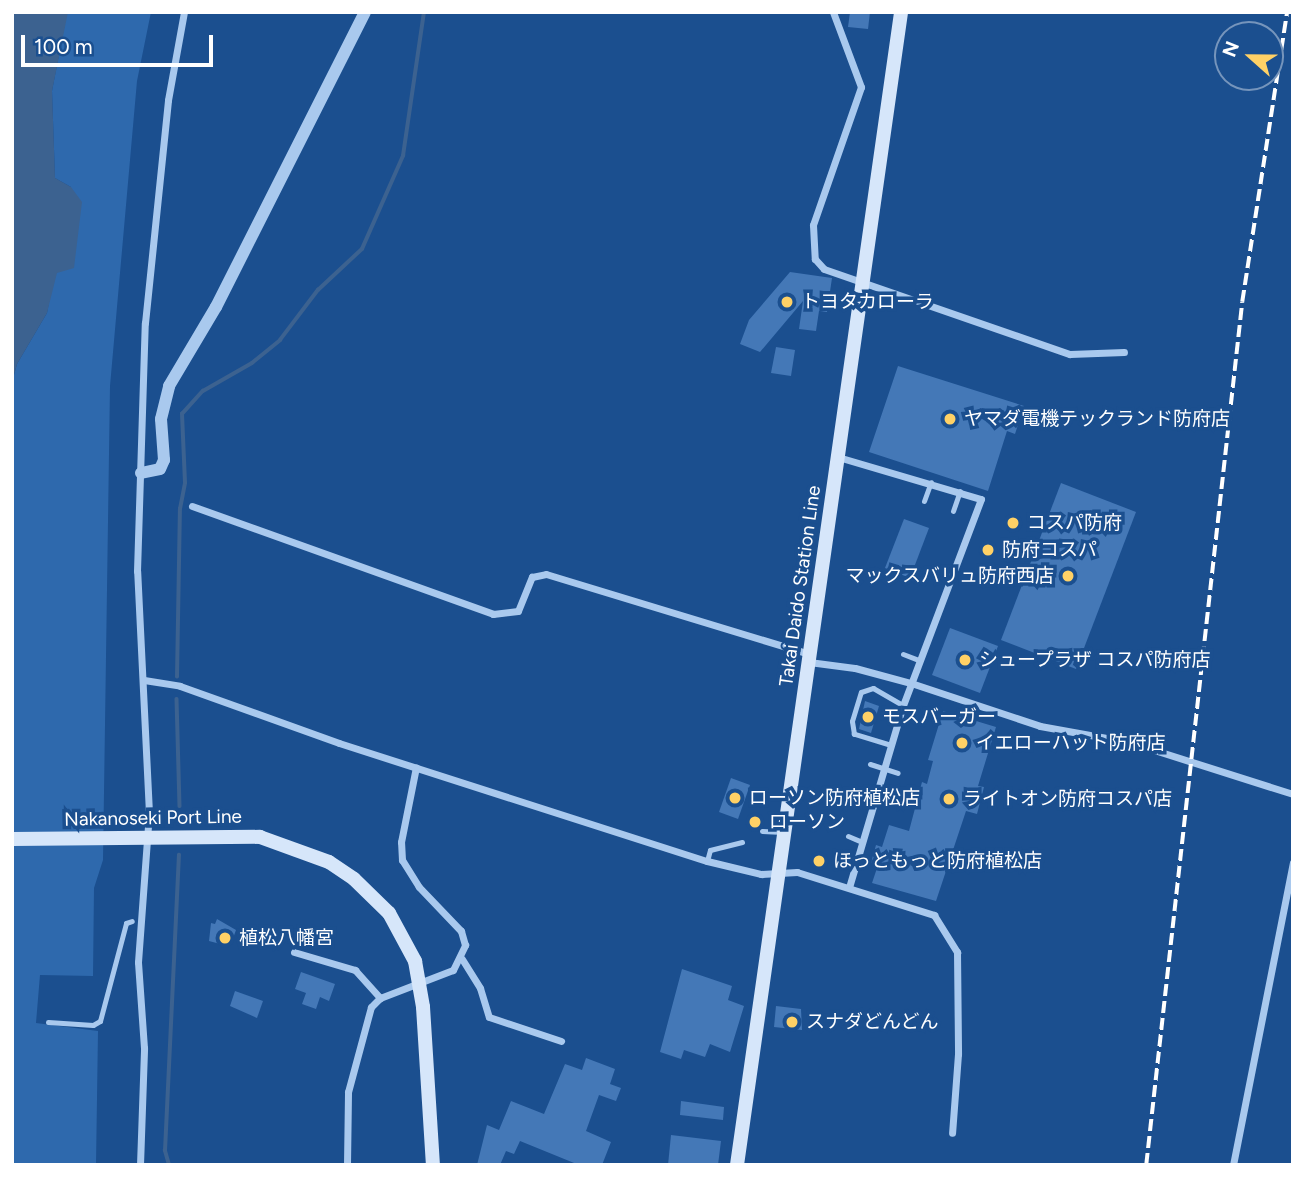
<!DOCTYPE html>
<html>
<head>
<meta charset="utf-8">
<style>
	body { margin:0 }
	#map { position:relative; width:1305px; height:1177px; overflow:hidden; background:#1b4f8f; font-family:Figtree,"Noto Sans JP",sans-serif }
	div>[style] { position:absolute }
	.green>* { inset:0; background:#2e69ad }
	.water>* { inset:0; background:#3c6290 }
	.stream>* { height:3.5px; margin:-1.75px; padding:0 1.75px; transform-origin:1.75px; border-radius:1.75px; background:#3c6290 }
	.building>* { inset:0; background:#4478b7 }
	.service>* { height:5px; margin:-2.5px; padding:0 2.5px; transform-origin:2.5px; border-radius:2.5px; background:#a9c9ee }
	.minor>* { height:7px; margin:-3.5px; padding:0 3.5px; transform-origin:3.5px; border-radius:3.5px; background:#a9c9ee }
	.tertiary>* { height:12px; margin:-6px; padding:0 6px; transform-origin:6px; border-radius:6px; background:#a9c9ee }
	.secondary>* { height:14px; margin:-7px; padding:0 7px; transform-origin:7px; border-radius:7px; background:#d6e6fa }
	.rail>* { height:3.5px; margin-top:-1.75px; transform-origin:0; background:repeating-linear-gradient(90deg,#fff 0 12px,transparent 0 17px) }
	.dots>* { width:19px; height:19px; translate:-50% -50%; box-sizing:border-box; border:4px solid #1b4f8f; border-radius:50% }
	span { translate:-50% -50%; white-space:nowrap; text-align:center; line-height:1.15; -webkit-text-stroke:7px #1b4f8f; paint-order:stroke }
	.poi-label { font-size:19px; color:#fff }
	.left { translate:0 -50%; text-align:left }
	.right { translate:-100% -50%; text-align:right }
	.street-label { font-size:19px; color:#fff }
	.frame { position:absolute; inset:0; border:14px solid #fff; pointer-events:none }
	.north { position:absolute; left:1214px; top:21px; width:70px; height:70px; box-sizing:border-box; background:#1b4f8f; border:2px solid #7695bc; border-radius:50%; rotate:291deg; font-size:19px; font-weight:700; line-height:28px; text-align:center; color:#fff }
	.north::after { content:''; display:block; margin:auto; width:24px; height:32px; background:#ffd166; clip-path:polygon(50% 0,100% 100%,50% 72%,0 100%) }
	.scale { position:absolute; left:21px; top:35px; width:192px; height:32px; box-sizing:border-box; border:4px solid #fff; border-top:0; padding-left:9px; font-size:21px; line-height:24px; white-space:nowrap; color:#fff; -webkit-text-stroke:5px #1b4f8f; paint-order:stroke }
</style>
</head>
<body>
<div id="map">
	<div class="green">
		<div style="clip-path:polygon(151px 12px,137px 81px,110px 386px,103px 860px,94px 888px,93px 976px,40px 975px,36px 1023px,98px 1031px,96px 1165px,12px 1165px,12px 382px,17px 364px,47px 313px,71px 187px,55px 178px,52px 91px,67px 13px)"></div>
	</div>
	<div class="water">
		<div style="clip-path:polygon(12px 12px,68px 12px,52px 91px,55px 178px,71px 187px,82px 202px,74px 268px,57px 273px,47px 313px,17px 364px,12px 382px)"></div>
	</div>
	<div class="stream">
		<div style="left:177px;top:677px;width:168px;rotate:-89deg"></div>
		<div style="left:180px;top:509px;width:26px;rotate:-79deg"></div>
		<div style="left:185px;top:483px;width:69px;rotate:-92.5deg"></div>
		<div style="left:182px;top:414px;width:31px;rotate:-48deg"></div>
		<div style="left:203px;top:391px;width:56px;rotate:-29.7deg"></div>
		<div style="left:252px;top:363px;width:36px;rotate:-39deg"></div>
		<div style="left:280px;top:340px;width:63px;rotate:-52.8deg"></div>
		<div style="left:318px;top:290px;width:60px;rotate:-43deg"></div>
		<div style="left:362px;top:249px;width:102px;rotate:-66.2deg"></div>
		<div style="left:403px;top:156px;width:146px;rotate:-81.7deg"></div>
		<div style="left:177px;top:699px;width:107px;rotate:88.4deg"></div>
		<div style="left:169px;top:1165px;width:15px;rotate:-106deg"></div>
		<div style="left:165px;top:1151px;width:296px;rotate:-87.3deg"></div>
	</div>
	<div class="building">
		<div style="clip-path:polygon(850px 12px,870px 12px,868px 29px,848px 27px)"></div>
		<div style="clip-path:polygon(790px 272px,832px 278px,827px 312px,819px 311px,816px 331px,799px 329px,803px 301px,760px 352px,740px 344px,749px 320px)"></div>
		<div style="clip-path:polygon(776px 347px,795px 350px,791px 376px,771px 373px)"></div>
		<div style="clip-path:polygon(898px 366px,1024px 406px,1015px 434px,1007px 431px,988px 491px,869px 452px)"></div>
		<div style="clip-path:polygon(1061px 483px,1136px 512px,1076px 669px,1001px 640px)"></div>
		<div style="clip-path:polygon(904px 519px,929px 528px,910px 578px,885px 568px)"></div>
		<div style="clip-path:polygon(950px 628px,998px 646px,980px 693px,932px 675px)"></div>
		<div style="clip-path:polygon(865px 701px,879px 706px,871px 733px,859px 729px)"></div>
		<div style="clip-path:polygon(943px 711px,996px 727px,978px 786px,984px 787px,977px 814px,966px 811px,936px 901px,872px 883px,878px 865px,871px 863px,876px 845px,882px 847px,889px 825px,909px 831px,922px 782px,927px 784px,933px 761px,928px 760px)"></div>
		<div style="clip-path:polygon(731px 778px,750px 785px,738px 819px,719px 812px)"></div>
		<div style="clip-path:polygon(217px 919px,236px 930px,232px 941px,226px 939px,224px 945px,209px 941px,211px 923px,215px 924px)"></div>
		<div style="clip-path:polygon(682px 969px,732px 986px,728px 1000px,744px 1006px,730px 1052px,710px 1044px,705px 1057px,684px 1050px,681px 1059px,660px 1052px)"></div>
		<div style="clip-path:polygon(301px 972px,335px 984px,329px 1001px,320px 997px,316px 1009px,302px 1004px,306px 993px,295px 989px)"></div>
		<div style="clip-path:polygon(235px 991px,263px 1001px,257px 1018px,230px 1006px)"></div>
		<div style="clip-path:polygon(776px 1006px,801px 1009px,802px 1030px,774px 1027px)"></div>
		<div style="clip-path:polygon(586px 1058px,615px 1069px,610px 1084px,621px 1088px,616px 1101px,599px 1095px,586px 1131px,611px 1142px,602px 1165px,579px 1165px,520px 1141px,514px 1154px,506px 1151px,500px 1165px,477px 1165px,487px 1125px,499px 1130px,511px 1101px,544px 1114px,565px 1064px,582px 1070px)"></div>
		<div style="clip-path:polygon(681px 1101px,724px 1107px,723px 1120px,680px 1115px)"></div>
		<div style="clip-path:polygon(671px 1135px,721px 1141px,718px 1165px,668px 1165px)"></div>
	</div>
	<div class="service">
		<div style="left:924px;top:501px;width:20px;rotate:-70deg"></div>
		<div style="left:953px;top:511px;width:21px;rotate:-71deg"></div>
		<div style="left:903px;top:654px;width:17px;rotate:21deg"></div>
		<div style="left:891px;top:745px;width:39px;rotate:-163deg"></div>
		<div style="left:854px;top:734px;width:13px;rotate:-99deg"></div>
		<div style="left:852px;top:721px;width:30px;rotate:-73deg"></div>
		<div style="left:861px;top:692px;width:13px;rotate:-18deg"></div>
		<div style="left:873px;top:688px;width:34px;rotate:30deg"></div>
		<div style="left:870px;top:764px;width:29px;rotate:18deg"></div>
		<div style="left:767px;top:795px;width:22px;rotate:5deg"></div>
		<div style="left:762px;top:831px;width:21px;rotate:3deg"></div>
		<div style="left:848px;top:836px;width:15px;rotate:23deg"></div>
		<div style="left:707px;top:861px;width:11px;rotate:-75deg"></div>
		<div style="left:710px;top:850px;width:33px;rotate:-14deg"></div>
		<div style="left:48px;top:1022px;width:45px;rotate:3.8deg"></div>
		<div style="left:93px;top:1025px;width:8px;rotate:-30deg"></div>
		<div style="left:100px;top:1021px;width:101px;rotate:-75.1deg"></div>
		<div style="left:126px;top:923px;width:6px;rotate:-18deg"></div>
	</div>
	<div class="minor">
		<div style="left:833px;top:12px;width:80px;rotate:69.5deg"></div>
		<div style="left:861px;top:87px;width:146px;rotate:109.2deg"></div>
		<div style="left:813px;top:225px;width:34px;rotate:87deg"></div>
		<div style="left:815px;top:259px;width:13px;rotate:48deg"></div>
		<div style="left:824px;top:269px;width:260px;rotate:19.1deg"></div>
		<div style="left:1070px;top:354px;width:54px;rotate:-2.1deg"></div>
		<div style="left:838px;top:457px;width:149px;rotate:16.4deg"></div>
		<div style="left:981px;top:499px;width:220px;rotate:110.7deg"></div>
		<div style="left:903px;top:705px;width:190px;rotate:106.5deg"></div>
		<div style="left:192px;top:506px;width:320px;rotate:19.7deg"></div>
		<div style="left:493px;top:614px;width:25px;rotate:-7deg"></div>
		<div style="left:518px;top:611px;width:37px;rotate:-68deg"></div>
		<div style="left:532px;top:577px;width:14px;rotate:-12deg"></div>
		<div style="left:546px;top:574px;width:275px;rotate:16.9deg"></div>
		<div style="left:809px;top:662px;width:46px;rotate:7.4deg"></div>
		<div style="left:855px;top:668px;width:58px;rotate:15deg"></div>
		<div style="left:911px;top:683px;width:136px;rotate:18.4deg"></div>
		<div style="left:1040px;top:726px;width:90px;rotate:10.2deg"></div>
		<div style="left:1129px;top:742px;width:172px;rotate:17.6deg"></div>
		<div style="left:144px;top:680px;width:36px;rotate:9deg"></div>
		<div style="left:180px;top:686px;width:169px;rotate:19.7deg"></div>
		<div style="left:339px;top:743px;width:386px;rotate:17.8deg"></div>
		<div style="left:707px;top:861px;width:56px;rotate:13.5deg"></div>
		<div style="left:761px;top:874px;width:36px;rotate:-3deg"></div>
		<div style="left:797px;top:872px;width:144px;rotate:17.4deg"></div>
		<div style="left:934px;top:915px;width:44px;rotate:58.1deg"></div>
		<div style="left:957px;top:952px;width:102px;rotate:89.4deg"></div>
		<div style="left:958px;top:1054px;width:79px;rotate:94.3deg"></div>
		<div style="left:294px;top:952px;width:64px;rotate:16.4deg"></div>
		<div style="left:355px;top:970px;width:38px;rotate:48deg"></div>
		<div style="left:462px;top:959px;width:34px;rotate:58deg"></div>
		<div style="left:480px;top:988px;width:30px;rotate:73deg"></div>
		<div style="left:489px;top:1017px;width:76px;rotate:18.4deg"></div>
		<div style="left:140px;top:1165px;width:117px;rotate:-88deg"></div>
		<div style="left:144px;top:1048px;width:86px;rotate:-94deg"></div>
		<div style="left:138px;top:962px;width:149px;rotate:-85.8deg"></div>
		<div style="left:149px;top:813px;width:242px;rotate:-92.8deg"></div>
		<div style="left:137px;top:571px;width:248px;rotate:-88.2deg"></div>
		<div style="left:145px;top:323px;width:224px;rotate:-84.1deg"></div>
		<div style="left:168px;top:100px;width:89px;rotate:-79.7deg"></div>
		<div style="left:347px;top:1165px;width:73px;rotate:-89.2deg"></div>
		<div style="left:348px;top:1092px;width:88px;rotate:-74.9deg"></div>
		<div style="left:371px;top:1007px;width:13px;rotate:-45deg"></div>
		<div style="left:380px;top:998px;width:78px;rotate:-21deg"></div>
		<div style="left:453px;top:970px;width:28px;rotate:-64deg"></div>
		<div style="left:465px;top:945px;width:15px;rotate:-106deg"></div>
		<div style="left:461px;top:931px;width:61px;rotate:-133.7deg"></div>
		<div style="left:419px;top:887px;width:32px;rotate:-122deg"></div>
		<div style="left:402px;top:860px;width:18px;rotate:-93deg"></div>
		<div style="left:401px;top:842px;width:76px;rotate:-78.7deg"></div>
		<div style="left:1233px;top:1165px;width:308px;rotate:-78.8deg"></div>
	</div>
	<div class="tertiary">
		<div style="left:141px;top:473px;width:19px;rotate:-12deg"></div>
		<div style="left:160px;top:469px;width:10px;rotate:-66deg"></div>
		<div style="left:164px;top:460px;width:41px;rotate:-94.2deg"></div>
		<div style="left:161px;top:419px;width:34px;rotate:-76deg"></div>
		<div style="left:169px;top:386px;width:92px;rotate:-59.3deg"></div>
		<div style="left:216px;top:307px;width:330px;rotate:-63.2deg"></div>
	</div>
	<div class="secondary">
		<div style="left:12px;top:839px;width:248px;rotate:-0.5deg"></div>
		<div style="left:260px;top:837px;width:73px;rotate:19.9deg"></div>
		<div style="left:329px;top:862px;width:30px;rotate:34deg"></div>
		<div style="left:354px;top:879px;width:49px;rotate:44.2deg"></div>
		<div style="left:389px;top:913px;width:55px;rotate:61.6deg"></div>
		<div style="left:415px;top:961px;width:47px;rotate:80.1deg"></div>
		<div style="left:423px;top:1007px;width:158px;rotate:86.4deg"></div>
		<div style="left:737px;top:1165px;width:1165px;rotate:-81.9deg"></div>
	</div>
	<div class="rail">
		<div style="left:1146px;top:1165px;width:868px;rotate:-83.65deg"></div>
		<div style="left:1242px;top:302px;width:293px;rotate:-81.2deg"></div>
	</div>
	<div class="dots">
		<div style="left:787px;top:302px;background:#ffd166"></div>
		<div style="left:950px;top:419px;background:#ffd166"></div>
		<div style="left:1013px;top:523px;background:#ffd166"></div>
		<div style="left:988px;top:550px;background:#ffd166"></div>
		<div style="left:1068px;top:576px;background:#ffd166"></div>
		<div style="left:965px;top:660px;background:#ffd166"></div>
		<div style="left:868px;top:717px;background:#ffd166"></div>
		<div style="left:962px;top:743px;background:#ffd166"></div>
		<div style="left:735px;top:798px;background:#ffd166"></div>
		<div style="left:949px;top:799px;background:#ffd166"></div>
		<div style="left:755px;top:822px;background:#ffd166"></div>
		<div style="left:819px;top:861px;background:#ffd166"></div>
		<div style="left:225px;top:938px;background:#ffd166"></div>
		<div style="left:792px;top:1022px;background:#ffd166"></div>
	</div>
	<div class="poi-label">
		<span class="left" style="left:801px;top:302px">トヨタカローラ</span>
		<span class="left" style="left:964px;top:419px">ヤマダ電機テックランド防府店</span>
		<span class="left" style="left:1027px;top:523px">コスパ防府</span>
		<span class="left" style="left:1002px;top:550px">防府コスパ</span>
		<span class="right" style="left:1054px;top:576px">マックスバリュ防府西店</span>
		<span class="left" style="left:979px;top:660px">シュープラザ コスパ防府店</span>
		<span class="left" style="left:882px;top:717px">モスバーガー</span>
		<span class="left" style="left:976px;top:743px">イエローハット防府店</span>
		<span class="left" style="left:749px;top:798px">ローソン防府植松店</span>
		<span class="left" style="left:963px;top:799px">ライトオン防府コスパ店</span>
		<span class="left" style="left:769px;top:822px">ローソン</span>
		<span class="left" style="left:833px;top:861px">ほっともっと防府植松店</span>
		<span class="left" style="left:239px;top:938px">植松八幡宮</span>
		<span class="left" style="left:806px;top:1022px">スナダどんどん</span>
	</div>
	<div class="street-label">
		<span style="left:800px;top:586px;rotate:-82deg">Takai Daido Station Line</span>
		<span style="left:153px;top:818px;rotate:-1deg">Nakanoseki Port Line</span>
	</div>
	<div class="frame"></div>
	<div class="north">N</div>
	<div class="scale">100 m</div>
</div>
</body>
</html>
